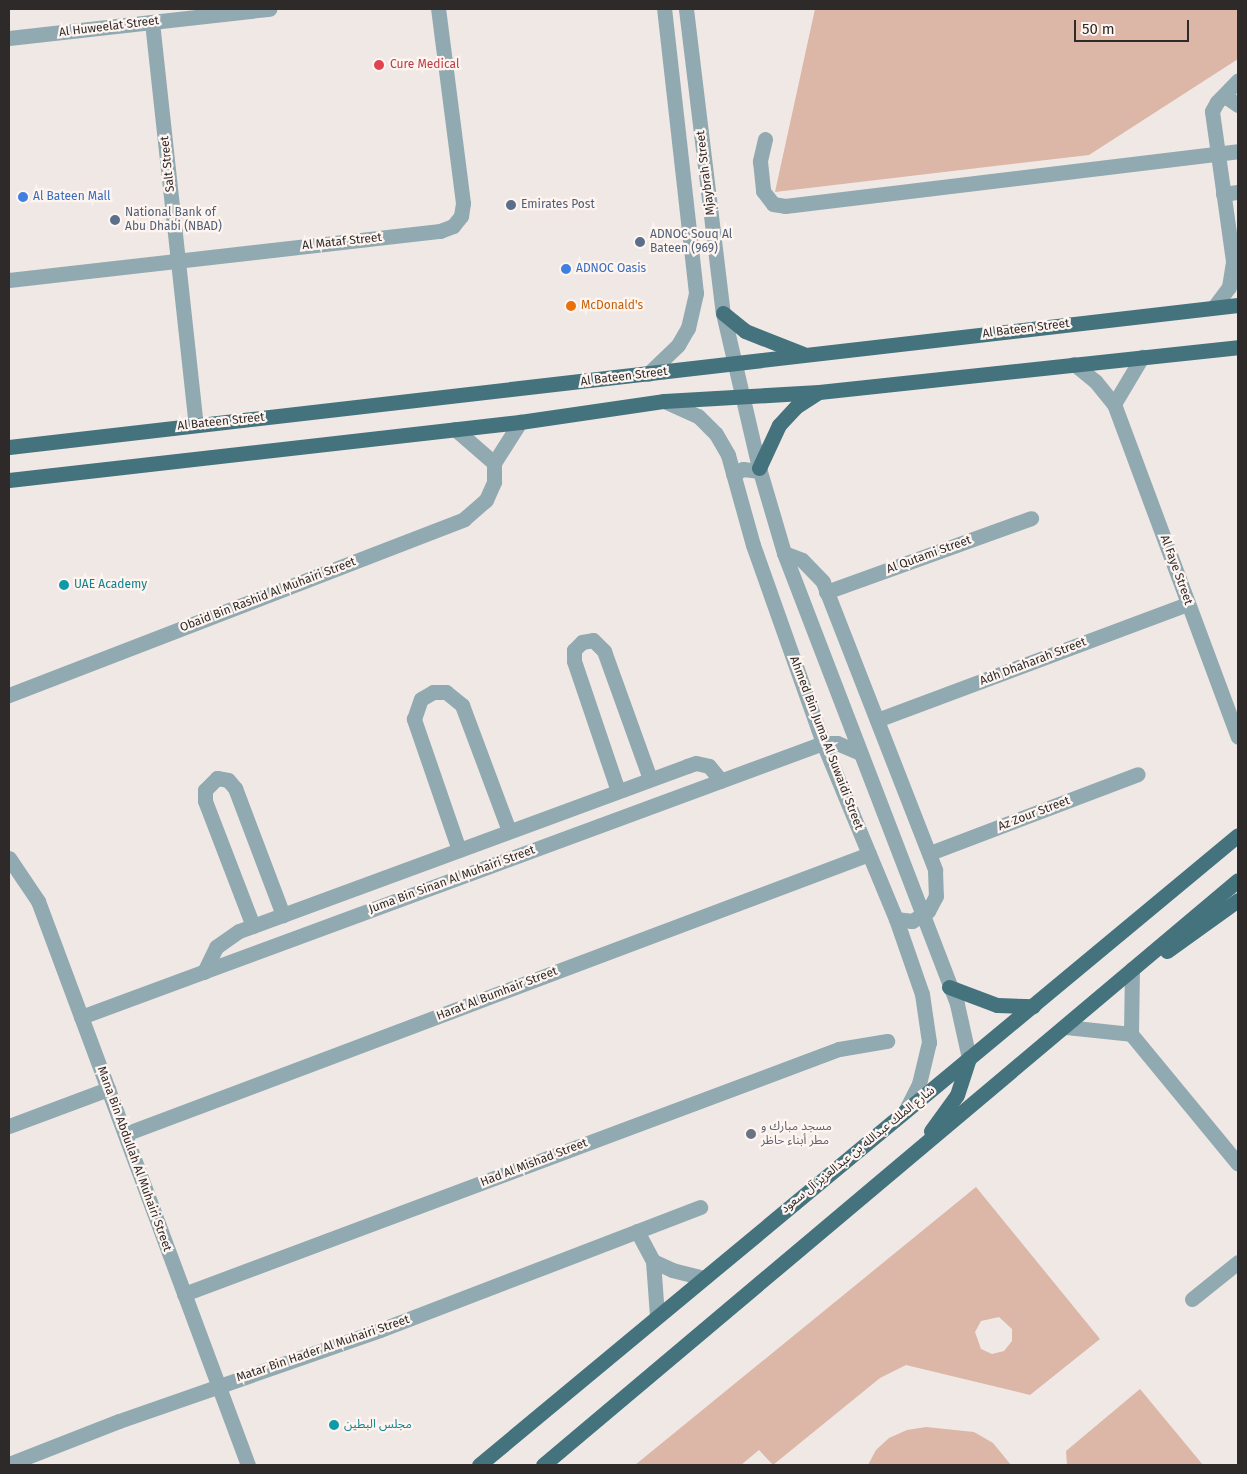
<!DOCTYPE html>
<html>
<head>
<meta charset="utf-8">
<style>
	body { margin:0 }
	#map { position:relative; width:1247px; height:1474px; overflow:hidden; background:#f0e8e4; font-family:"Fira Sans","Noto Sans Arabic",sans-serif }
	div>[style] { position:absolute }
	.green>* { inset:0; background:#dcb6a7 }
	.minor>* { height:15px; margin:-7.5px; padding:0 7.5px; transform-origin:7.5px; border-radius:7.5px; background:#91a9b0 }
	.major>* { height:15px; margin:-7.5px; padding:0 7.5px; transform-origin:7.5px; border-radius:7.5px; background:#44737e }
	.dots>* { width:14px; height:14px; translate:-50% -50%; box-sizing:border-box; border:2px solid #fef5f1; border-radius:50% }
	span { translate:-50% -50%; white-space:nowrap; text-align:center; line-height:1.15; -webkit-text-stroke:4.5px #fef5f1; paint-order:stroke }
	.street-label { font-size:12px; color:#2d2a29 }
	.health-label { font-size:12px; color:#be3a42 }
	.left { translate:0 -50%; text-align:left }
	.shop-label { font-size:12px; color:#366cbe }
	.service-label { font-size:12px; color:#4e5e75 }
	.food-label { font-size:12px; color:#c56008 }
	.culture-label { font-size:12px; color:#0d838f }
	.worship-label { font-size:12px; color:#5b616d }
	.frame { position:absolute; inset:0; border:10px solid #2d2a29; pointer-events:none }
	.scale { position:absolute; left:1074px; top:20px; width:115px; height:22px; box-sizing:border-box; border:2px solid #2d2a29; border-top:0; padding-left:6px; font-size:15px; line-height:18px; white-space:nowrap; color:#2d2a29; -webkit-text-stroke:4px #fef5f1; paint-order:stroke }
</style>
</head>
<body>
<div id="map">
	<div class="green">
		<div style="clip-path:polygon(815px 9px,1238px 9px,1238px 59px,1089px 155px,775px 192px)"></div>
		<div style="clip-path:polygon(evenodd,976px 1187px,1100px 1339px,1030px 1395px,906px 1365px,880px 1378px,773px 1465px,759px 1450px,741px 1465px,635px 1465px,976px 1187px,999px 1317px,1012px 1329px,1012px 1341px,1004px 1351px,992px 1354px,981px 1349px,975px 1332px,981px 1321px,999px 1317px)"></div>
		<div style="clip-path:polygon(1140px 1389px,1203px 1465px,1067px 1465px,1066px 1451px)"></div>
		<div style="clip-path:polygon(926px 1427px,974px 1432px,993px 1443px,1011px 1465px,868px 1465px,876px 1450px,889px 1438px,907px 1430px)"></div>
	</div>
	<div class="minor">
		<div style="left:686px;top:9px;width:306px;rotate:83.1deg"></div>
		<div style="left:723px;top:313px;width:159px;rotate:76.9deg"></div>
		<div style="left:759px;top:468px;width:89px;rotate:73.6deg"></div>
		<div style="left:784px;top:553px;width:483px;rotate:69deg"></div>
		<div style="left:957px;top:1004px;width:55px;rotate:77.5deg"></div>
		<div style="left:152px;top:22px;width:405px;rotate:83.8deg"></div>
		<div style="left:9px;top:38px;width:262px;rotate:-6.4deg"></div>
		<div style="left:1225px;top:96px;width:16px;rotate:35deg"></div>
		<div style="left:765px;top:139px;width:23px;rotate:103deg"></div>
		<div style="left:760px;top:161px;width:30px;rotate:84deg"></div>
		<div style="left:763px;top:191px;width:16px;rotate:52deg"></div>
		<div style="left:773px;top:204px;width:12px;rotate:9deg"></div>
		<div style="left:785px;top:206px;width:456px;rotate:-6.9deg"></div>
		<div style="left:1223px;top:194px;width:15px;rotate:-8deg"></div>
		<div style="left:9px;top:280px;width:434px;rotate:-6.5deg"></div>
		<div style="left:440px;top:231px;width:14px;rotate:-21deg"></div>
		<div style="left:453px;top:226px;width:13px;rotate:-51deg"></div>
		<div style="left:461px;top:216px;width:13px;rotate:-81deg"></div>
		<div style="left:463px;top:203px;width:196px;rotate:-97.3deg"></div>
		<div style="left:1214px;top:307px;width:25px;rotate:-53deg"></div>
		<div style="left:1229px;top:287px;width:26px;rotate:-81deg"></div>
		<div style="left:1233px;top:261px;width:151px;rotate:-98deg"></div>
		<div style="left:1212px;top:111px;width:10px;rotate:-61deg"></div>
		<div style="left:1217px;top:102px;width:30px;rotate:-46deg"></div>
		<div style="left:1074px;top:364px;width:28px;rotate:39deg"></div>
		<div style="left:1096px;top:382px;width:28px;rotate:51deg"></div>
		<div style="left:1114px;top:404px;width:355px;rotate:69.6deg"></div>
		<div style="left:648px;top:374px;width:42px;rotate:-44deg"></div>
		<div style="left:678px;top:345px;width:20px;rotate:-60deg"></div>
		<div style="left:688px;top:328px;width:36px;rotate:-77deg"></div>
		<div style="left:696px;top:293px;width:286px;rotate:-96.4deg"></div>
		<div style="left:664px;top:401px;width:37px;rotate:24deg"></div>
		<div style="left:698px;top:416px;width:25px;rotate:45deg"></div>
		<div style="left:716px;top:434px;width:24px;rotate:60deg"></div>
		<div style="left:728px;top:455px;width:93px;rotate:74.5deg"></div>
		<div style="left:753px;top:545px;width:210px;rotate:70.5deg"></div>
		<div style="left:823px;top:743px;width:191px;rotate:67.5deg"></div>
		<div style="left:896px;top:919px;width:79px;rotate:70.9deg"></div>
		<div style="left:922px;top:994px;width:49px;rotate:81.7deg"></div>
		<div style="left:929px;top:1042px;width:43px;rotate:103.4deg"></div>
		<div style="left:919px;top:1084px;width:29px;rotate:117deg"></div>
		<div style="left:1114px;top:404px;width:55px;rotate:-59.2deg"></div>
		<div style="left:455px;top:429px;width:52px;rotate:41.1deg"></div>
		<div style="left:733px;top:474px;width:11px;rotate:-27deg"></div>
		<div style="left:743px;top:469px;width:17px;rotate:7deg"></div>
		<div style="left:784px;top:553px;width:19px;rotate:21deg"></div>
		<div style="left:802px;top:560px;width:30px;rotate:46deg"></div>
		<div style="left:823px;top:582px;width:309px;rotate:68.7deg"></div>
		<div style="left:935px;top:870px;width:26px;rotate:88deg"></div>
		<div style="left:936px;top:896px;width:17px;rotate:118deg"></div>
		<div style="left:928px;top:911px;width:19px;rotate:148deg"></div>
		<div style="left:912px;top:921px;width:16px;rotate:-173deg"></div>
		<div style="left:826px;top:592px;width:218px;rotate:-19.8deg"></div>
		<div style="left:9px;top:695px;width:488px;rotate:-21.1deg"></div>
		<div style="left:464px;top:519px;width:29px;rotate:-41deg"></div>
		<div style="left:486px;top:500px;width:20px;rotate:-66deg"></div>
		<div style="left:494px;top:482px;width:19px;rotate:-90deg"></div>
		<div style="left:494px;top:463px;width:49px;rotate:-57.6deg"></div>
		<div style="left:877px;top:720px;width:332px;rotate:-20.5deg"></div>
		<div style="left:618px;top:791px;width:137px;rotate:-108.7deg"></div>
		<div style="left:574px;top:661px;width:11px;rotate:-90deg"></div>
		<div style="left:574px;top:650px;width:11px;rotate:-45deg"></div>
		<div style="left:582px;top:642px;width:11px;rotate:-10deg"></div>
		<div style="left:593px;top:640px;width:16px;rotate:45deg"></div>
		<div style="left:604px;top:651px;width:136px;rotate:70.2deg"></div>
		<div style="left:459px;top:850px;width:139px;rotate:-109deg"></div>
		<div style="left:414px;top:719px;width:21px;rotate:-71deg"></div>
		<div style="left:421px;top:699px;width:14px;rotate:-30deg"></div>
		<div style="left:433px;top:692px;width:13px"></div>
		<div style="left:446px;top:692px;width:21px;rotate:39deg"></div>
		<div style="left:462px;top:705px;width:134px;rotate:69.5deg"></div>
		<div style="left:930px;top:853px;width:222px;rotate:-20.8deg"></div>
		<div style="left:9px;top:858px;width:52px;rotate:56deg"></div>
		<div style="left:38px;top:901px;width:602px;rotate:69.58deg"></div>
		<div style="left:253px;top:926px;width:134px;rotate:-111deg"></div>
		<div style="left:205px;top:801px;width:11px;rotate:-90deg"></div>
		<div style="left:205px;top:790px;width:17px;rotate:-45deg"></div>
		<div style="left:217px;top:778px;width:11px;rotate:10deg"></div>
		<div style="left:228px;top:780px;width:11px;rotate:49deg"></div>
		<div style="left:235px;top:788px;width:136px;rotate:69.3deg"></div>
		<div style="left:1132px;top:969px;width:65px;rotate:90.9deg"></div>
		<div style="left:1131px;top:1034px;width:168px;rotate:50.5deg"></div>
		<div style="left:204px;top:972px;width:28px;rotate:-64deg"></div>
		<div style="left:216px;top:947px;width:28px;rotate:-35deg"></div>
		<div style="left:239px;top:931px;width:477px;rotate:-20.2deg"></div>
		<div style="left:687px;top:766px;width:9px;rotate:-18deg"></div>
		<div style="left:696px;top:763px;width:13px;rotate:13deg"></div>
		<div style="left:709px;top:766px;width:19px;rotate:51deg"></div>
		<div style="left:81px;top:1017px;width:791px;rotate:-20.27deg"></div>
		<div style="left:823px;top:743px;width:14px"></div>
		<div style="left:837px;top:743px;width:23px;rotate:23deg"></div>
		<div style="left:1066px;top:1027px;width:65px;rotate:6.1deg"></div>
		<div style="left:9px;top:1126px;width:106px;rotate:-20.5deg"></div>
		<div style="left:125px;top:1134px;width:795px;rotate:-20.62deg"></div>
		<div style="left:637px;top:1231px;width:34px;rotate:62deg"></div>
		<div style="left:653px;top:1261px;width:55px;rotate:85.8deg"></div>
		<div style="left:653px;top:1261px;width:21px;rotate:25deg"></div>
		<div style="left:672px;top:1270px;width:32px;rotate:14deg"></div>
		<div style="left:184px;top:1294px;width:699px;rotate:-20.51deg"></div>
		<div style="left:839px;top:1049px;width:49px;rotate:-9.5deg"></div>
		<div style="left:1192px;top:1299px;width:59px;rotate:-38.8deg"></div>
		<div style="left:9px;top:1464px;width:118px;rotate:-21.4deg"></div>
		<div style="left:119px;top:1421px;width:276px;rotate:-19.2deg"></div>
		<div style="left:380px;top:1330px;width:343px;rotate:-21deg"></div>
	</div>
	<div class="major">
		<div style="left:723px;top:313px;width:28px;rotate:39deg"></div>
		<div style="left:745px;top:331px;width:62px;rotate:21.6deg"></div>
		<div style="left:9px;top:447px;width:1237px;rotate:-6.59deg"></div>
		<div style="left:759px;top:468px;width:47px;rotate:-65.1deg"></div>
		<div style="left:779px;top:425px;width:26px;rotate:-47deg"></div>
		<div style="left:797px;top:406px;width:24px;rotate:-33deg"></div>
		<div style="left:9px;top:480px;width:514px;rotate:-6.48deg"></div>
		<div style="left:520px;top:422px;width:146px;rotate:-8.3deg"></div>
		<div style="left:664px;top:401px;width:155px;rotate:-3.3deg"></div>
		<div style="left:819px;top:392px;width:421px;rotate:-6.1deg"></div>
		<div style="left:1167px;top:951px;width:87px;rotate:-35.7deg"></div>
		<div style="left:949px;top:987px;width:51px;rotate:20.6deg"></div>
		<div style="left:997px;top:1005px;width:36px;rotate:2deg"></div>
		<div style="left:931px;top:1131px;width:44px;rotate:-54.2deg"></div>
		<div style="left:957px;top:1095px;width:39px;rotate:-72deg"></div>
		<div style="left:479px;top:1465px;width:986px;rotate:-39.69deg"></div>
		<div style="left:543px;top:1465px;width:908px;rotate:-40.09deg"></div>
	</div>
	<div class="dots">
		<div style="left:379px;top:65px;background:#e0444e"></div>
		<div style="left:23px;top:197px;background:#3f7fe0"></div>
		<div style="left:511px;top:205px;background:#5c6f8a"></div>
		<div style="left:115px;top:220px;background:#5c6f8a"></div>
		<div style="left:640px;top:242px;background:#5c6f8a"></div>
		<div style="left:566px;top:269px;background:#3f7fe0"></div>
		<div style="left:571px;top:306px;background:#e8710a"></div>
		<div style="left:64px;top:585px;background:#0f9aa8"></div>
		<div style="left:751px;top:1134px;background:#6b7280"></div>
		<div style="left:334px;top:1425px;background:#0f9aa8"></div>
	</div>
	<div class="street-label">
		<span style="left:109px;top:27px;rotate:-7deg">Al Huweelat Street</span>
		<span style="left:168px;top:164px;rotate:-96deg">Salt Street</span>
		<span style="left:706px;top:173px;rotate:-97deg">Mjaybrah Street</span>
		<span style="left:342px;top:242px;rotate:-6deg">Al Mataf Street</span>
		<span style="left:1026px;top:329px;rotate:-7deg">Al Bateen Street</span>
		<span style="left:624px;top:377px;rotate:-7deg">Al Bateen Street</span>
		<span style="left:221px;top:422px;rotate:-6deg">Al Bateen Street</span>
		<span style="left:929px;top:555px;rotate:-20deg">Al Qutami Street</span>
		<span style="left:1176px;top:570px;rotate:70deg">Al Faye Street</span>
		<span style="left:268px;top:595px;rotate:-21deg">Obaid Bin Rashid Al Muhairi Street</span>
		<span style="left:1033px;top:662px;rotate:-21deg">Adh Dhaharah Street</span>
		<span style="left:826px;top:743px;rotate:69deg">Ahmed Bin Juma Al Suwaidi Street</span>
		<span style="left:1034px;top:814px;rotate:-21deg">Az Zour Street</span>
		<span style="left:452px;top:880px;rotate:-20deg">Juma Bin Sinan Al Muhairi Street</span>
		<span style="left:497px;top:994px;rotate:-21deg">Harat Al Bumhair Street</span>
		<span style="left:858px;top:1150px;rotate:-39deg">شارع الملك عبدالله بن عبدالعزيز آل سعود</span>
		<span style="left:134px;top:1159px;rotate:70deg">Mana Bin Abdullah Al Muhairi Street</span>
		<span style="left:534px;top:1163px;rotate:-21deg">Had Al Mishad Street</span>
		<span style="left:323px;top:1349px;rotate:-19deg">Matar Bin Hader Al Muhairi Street</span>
	</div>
	<div class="health-label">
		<span class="left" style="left:390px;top:65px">Cure Medical</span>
	</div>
	<div class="shop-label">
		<span class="left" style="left:33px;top:197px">Al Bateen Mall</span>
		<span class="left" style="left:576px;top:269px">ADNOC Oasis</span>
	</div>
	<div class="service-label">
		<span class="left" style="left:521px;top:205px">Emirates Post</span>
		<span class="left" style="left:125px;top:220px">National Bank of<br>Abu Dhabi (NBAD)</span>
		<span class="left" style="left:650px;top:242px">ADNOC Souq Al<br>Bateen (969)</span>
	</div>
	<div class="food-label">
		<span class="left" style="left:581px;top:306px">McDonald's</span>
	</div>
	<div class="culture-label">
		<span class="left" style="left:74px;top:585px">UAE Academy</span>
		<span class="left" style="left:344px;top:1425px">مجلس البطين</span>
	</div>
	<div class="worship-label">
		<span class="left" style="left:761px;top:1134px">مسجد مبارك و<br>مطر أبناء حاظر</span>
	</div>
	<div class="frame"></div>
	<div class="scale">50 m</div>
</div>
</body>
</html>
